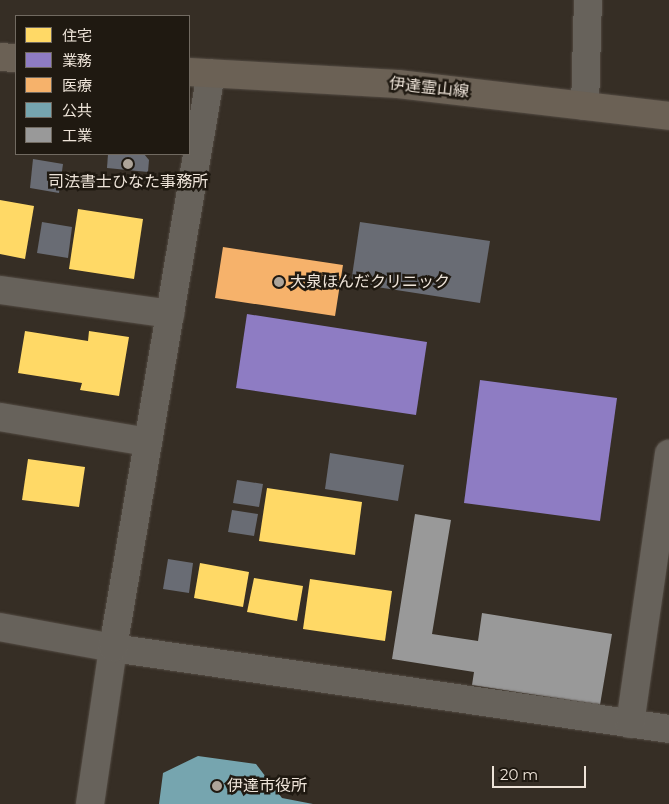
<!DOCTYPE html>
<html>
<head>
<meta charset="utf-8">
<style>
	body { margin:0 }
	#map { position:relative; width:669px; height:804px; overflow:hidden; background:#362e25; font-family:Montserrat,"Noto Sans JP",sans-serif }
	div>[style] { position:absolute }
	.homes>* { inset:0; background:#ffd966 }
	.offices>* { inset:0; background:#8e7cc3 }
	.health>* { inset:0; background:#f6b26b }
	.public>* { inset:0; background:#76a5af }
	.industry>* { inset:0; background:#999 }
	.building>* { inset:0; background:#696c74 }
	.roads { filter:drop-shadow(0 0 1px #534b43) drop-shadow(0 0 1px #534b43) }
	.minor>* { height:28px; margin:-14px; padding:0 14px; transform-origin:14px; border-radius:14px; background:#67625b }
	.major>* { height:28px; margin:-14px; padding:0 14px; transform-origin:14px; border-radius:14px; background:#6b6155 }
	.dots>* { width:14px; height:14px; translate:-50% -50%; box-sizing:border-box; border:2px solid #1f1911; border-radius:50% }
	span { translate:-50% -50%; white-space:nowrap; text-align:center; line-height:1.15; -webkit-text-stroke:5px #1f1911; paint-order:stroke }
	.street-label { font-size:16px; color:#ede3d8 }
	.poi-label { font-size:16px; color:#ede3d8 }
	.left { translate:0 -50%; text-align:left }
	.legend { position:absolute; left:15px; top:15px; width:175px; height:140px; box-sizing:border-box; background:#1f1911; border:1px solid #716a61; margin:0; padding:6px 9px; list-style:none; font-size:15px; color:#ede3d8 }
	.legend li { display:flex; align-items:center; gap:10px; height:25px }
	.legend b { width:25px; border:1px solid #716a61 }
	.scale { position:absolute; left:492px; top:766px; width:94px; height:22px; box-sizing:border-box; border:2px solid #ede3d8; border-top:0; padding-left:6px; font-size:15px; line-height:18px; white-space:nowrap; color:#ede3d8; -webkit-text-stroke:4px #1f1911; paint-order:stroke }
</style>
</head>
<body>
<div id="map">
	<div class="homes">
		<div style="clip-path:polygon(0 200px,34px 206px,25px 259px,0 254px)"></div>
		<div style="clip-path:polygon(78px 209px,143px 219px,134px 279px,69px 269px)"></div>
		<div style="clip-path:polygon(25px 331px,88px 341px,89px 331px,129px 337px,119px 396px,80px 390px,82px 383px,18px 373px)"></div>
		<div style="clip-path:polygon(28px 459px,85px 467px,79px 507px,22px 500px)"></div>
		<div style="clip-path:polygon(267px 488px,362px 502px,355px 555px,259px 541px)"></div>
		<div style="clip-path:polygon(200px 563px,249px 572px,243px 607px,194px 598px)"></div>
		<div style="clip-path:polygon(254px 578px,303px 586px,297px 621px,247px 612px)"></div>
		<div style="clip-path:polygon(310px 579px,392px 591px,385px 641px,303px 629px)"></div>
	</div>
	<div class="offices">
		<div style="clip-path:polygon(247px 314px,427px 342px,416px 415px,236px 388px)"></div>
		<div style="clip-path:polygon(480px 380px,617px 398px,600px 521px,464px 503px)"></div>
	</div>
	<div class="health">
		<div style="clip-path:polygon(223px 247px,343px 265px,335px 316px,215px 298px)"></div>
	</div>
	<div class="public">
		<div style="clip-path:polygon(198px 756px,256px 764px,282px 798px,313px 804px,159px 804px,163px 773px)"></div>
	</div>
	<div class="industry">
		<div style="clip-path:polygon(415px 514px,451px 520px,432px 634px,478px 641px,482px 613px,612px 634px,600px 705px,472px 685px,474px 672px,392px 659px)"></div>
	</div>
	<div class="building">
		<div style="clip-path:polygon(108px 154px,144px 154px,149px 160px,148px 172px,107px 168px)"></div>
		<div style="clip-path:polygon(33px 159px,63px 164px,59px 193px,30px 188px)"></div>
		<div style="clip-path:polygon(42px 222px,72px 227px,68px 258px,37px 253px)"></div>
		<div style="clip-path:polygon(360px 222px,490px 241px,480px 303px,351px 283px)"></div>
		<div style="clip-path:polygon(330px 453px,404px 465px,398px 501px,325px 489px)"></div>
		<div style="clip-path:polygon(237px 480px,263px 484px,259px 507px,233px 503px)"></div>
		<div style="clip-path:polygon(232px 510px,258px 514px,254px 536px,228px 532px)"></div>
		<div style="clip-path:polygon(168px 559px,193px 563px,189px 593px,163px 589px)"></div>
	</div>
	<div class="roads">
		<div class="minor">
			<div style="left:585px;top:106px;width:106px;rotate:-88.4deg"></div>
			<div style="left:0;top:290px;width:172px;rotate:8deg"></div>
			<div style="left:0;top:417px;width:150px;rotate:9.6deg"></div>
			<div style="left:0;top:627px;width:115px;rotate:10.5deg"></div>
			<div style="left:113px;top:648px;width:562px;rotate:8.29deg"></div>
			<div style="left:630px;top:724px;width:273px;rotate:-81.8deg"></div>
			<div style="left:90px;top:804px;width:158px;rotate:-81.6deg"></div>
			<div style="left:113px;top:648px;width:583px;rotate:-80.33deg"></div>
		</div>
		<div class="major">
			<div style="left:0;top:57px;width:16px;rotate:4deg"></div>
			<div style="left:189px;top:72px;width:209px;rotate:3.3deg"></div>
			<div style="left:398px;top:84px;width:273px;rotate:6.7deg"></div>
		</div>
	</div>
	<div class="dots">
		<div style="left:128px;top:164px;background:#ada499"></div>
		<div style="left:279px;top:282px;background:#ada499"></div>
		<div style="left:217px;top:786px;background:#ada499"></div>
	</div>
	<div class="street-label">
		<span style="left:429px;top:88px;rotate:6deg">伊達霊山線</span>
	</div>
	<div class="poi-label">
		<span style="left:128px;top:182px">司法書士ひなた事務所</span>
		<span class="left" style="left:290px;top:282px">大泉ほんだクリニック</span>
		<span class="left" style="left:227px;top:786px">伊達市役所</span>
	</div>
	<ul class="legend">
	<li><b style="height:14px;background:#ffd966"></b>住宅</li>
	<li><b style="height:14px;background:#8e7cc3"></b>業務</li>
	<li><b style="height:14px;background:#f6b26b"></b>医療</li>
	<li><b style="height:14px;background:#76a5af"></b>公共</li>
	<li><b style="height:14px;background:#999"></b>工業</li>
	</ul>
	<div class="scale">20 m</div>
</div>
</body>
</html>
